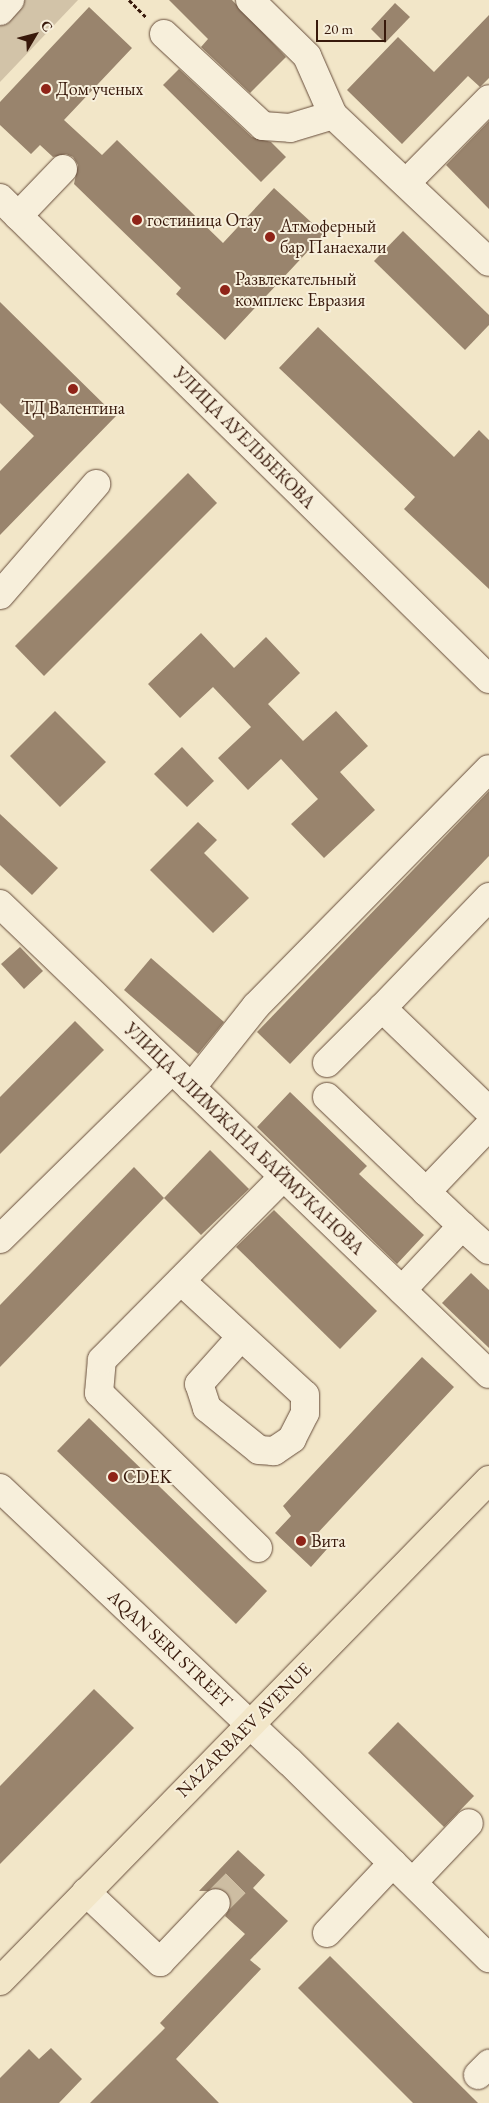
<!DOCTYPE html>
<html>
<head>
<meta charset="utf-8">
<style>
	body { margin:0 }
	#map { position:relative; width:489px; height:2103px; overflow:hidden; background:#f2e6c8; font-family:"EB Garamond",serif }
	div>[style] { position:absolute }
	.green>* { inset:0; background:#d2c3a8 }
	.building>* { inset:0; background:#99846d }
	.minor-tunnel>* { height:28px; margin-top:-14px; transform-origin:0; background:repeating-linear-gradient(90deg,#cdbda2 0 28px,transparent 0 42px) }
	.path>* { height:3px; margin-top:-1.5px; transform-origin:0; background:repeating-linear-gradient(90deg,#38190b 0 4px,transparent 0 6.5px) }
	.roads { filter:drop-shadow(0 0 1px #664c3a) drop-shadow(0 0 1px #664c3a) }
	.minor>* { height:28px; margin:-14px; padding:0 14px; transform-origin:14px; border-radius:14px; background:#f7efdb }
	.highway>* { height:28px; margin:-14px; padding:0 14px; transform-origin:14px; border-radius:14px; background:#f2e6c8 }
	.dots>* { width:14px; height:14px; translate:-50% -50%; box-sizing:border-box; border:2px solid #f7efdb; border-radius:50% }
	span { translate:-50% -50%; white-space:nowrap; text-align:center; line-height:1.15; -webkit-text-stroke:4px #f7efdb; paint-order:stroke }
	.poi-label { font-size:18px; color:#38190b }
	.left { translate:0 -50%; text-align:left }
	.street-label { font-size:18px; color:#38190b }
	.north { position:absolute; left:10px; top:10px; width:50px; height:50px; -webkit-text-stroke:4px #f7efdb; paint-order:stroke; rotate:53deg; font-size:14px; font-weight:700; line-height:20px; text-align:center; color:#38190b }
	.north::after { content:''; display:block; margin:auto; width:18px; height:22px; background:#38190b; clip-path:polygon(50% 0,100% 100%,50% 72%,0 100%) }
	.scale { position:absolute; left:316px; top:20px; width:70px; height:22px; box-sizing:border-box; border:2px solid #38190b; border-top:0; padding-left:6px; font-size:15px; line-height:18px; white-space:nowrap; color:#38190b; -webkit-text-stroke:4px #f7efdb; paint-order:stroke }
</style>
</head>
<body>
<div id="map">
	<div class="green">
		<div style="clip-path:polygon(22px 0,78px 0,0 82px,0 23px)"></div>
	</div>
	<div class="building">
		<div style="clip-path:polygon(169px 0,232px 0,286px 57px,250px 93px,201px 47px,208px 39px)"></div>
		<div style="clip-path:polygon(395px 3px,410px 17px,385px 43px,371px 29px)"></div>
		<div style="clip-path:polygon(89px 7px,132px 48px,64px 120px,102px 155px,117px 140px,223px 243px,274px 188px,324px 234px,225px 340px,176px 294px,181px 288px,74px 184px,78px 165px,73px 157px,66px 154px,53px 157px,40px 145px,31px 154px,0 125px,0 102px)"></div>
		<div style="clip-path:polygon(489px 15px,489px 78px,480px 87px,468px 76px,402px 144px,347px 90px,398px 37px,434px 72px)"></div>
		<div style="clip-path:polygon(179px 69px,252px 137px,271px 142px,286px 157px,261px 182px,163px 85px)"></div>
		<div style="clip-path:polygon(489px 121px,489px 209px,446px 165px)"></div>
		<div style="clip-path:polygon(403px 231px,489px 315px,489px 325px,465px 350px,374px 261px)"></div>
		<div style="clip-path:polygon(0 302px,116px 416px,0 535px,0 471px,34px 436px,0 403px)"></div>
		<div style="clip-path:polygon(318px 327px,454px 457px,479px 430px,489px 440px,489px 589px,404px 509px,415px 497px,279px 368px)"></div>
		<div style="clip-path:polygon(188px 473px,217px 503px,44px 676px,15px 646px)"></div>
		<div style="clip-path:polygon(201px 633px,234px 668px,266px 637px,300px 673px,268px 704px,303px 741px,336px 711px,368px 746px,340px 772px,375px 810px,324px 858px,291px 824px,318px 799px,281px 759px,248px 790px,218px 758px,251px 727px,213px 687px,180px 718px,148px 684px)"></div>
		<div style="clip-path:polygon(55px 711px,106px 762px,60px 807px,10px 756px)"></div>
		<div style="clip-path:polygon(182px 747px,214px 781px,187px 807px,154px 774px)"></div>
		<div style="clip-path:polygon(489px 791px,489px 856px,290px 1064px,257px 1032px)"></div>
		<div style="clip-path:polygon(0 814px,58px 868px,32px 895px,0 865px)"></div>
		<div style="clip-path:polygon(198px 822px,217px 840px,204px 853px,249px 898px,213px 933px,150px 870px)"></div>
		<div style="clip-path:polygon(20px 947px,43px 971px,24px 989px,1px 964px)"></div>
		<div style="clip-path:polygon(151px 958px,224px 1022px,198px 1054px,124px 990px)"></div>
		<div style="clip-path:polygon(75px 1021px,104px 1050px,0 1154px,0 1097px)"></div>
		<div style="clip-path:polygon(290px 1092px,367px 1166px,359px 1174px,424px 1235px,397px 1264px,257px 1127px)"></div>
		<div style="clip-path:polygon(210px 1150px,249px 1189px,201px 1235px,164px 1198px)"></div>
		<div style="clip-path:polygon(134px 1167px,164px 1198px,0 1367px,0 1305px)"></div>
		<div style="clip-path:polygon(274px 1210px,377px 1311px,340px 1349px,236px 1247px)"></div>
		<div style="clip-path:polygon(471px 1273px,489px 1290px,489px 1348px,442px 1303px)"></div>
		<div style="clip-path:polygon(422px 1357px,454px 1387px,314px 1537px,327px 1549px,311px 1567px,275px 1533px,291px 1516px,283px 1506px)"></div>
		<div style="clip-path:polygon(89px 1418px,267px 1591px,236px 1624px,57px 1451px)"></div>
		<div style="clip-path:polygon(94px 1689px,134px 1728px,0 1864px,0 1786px)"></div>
		<div style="clip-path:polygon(398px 1722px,474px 1796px,444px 1827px,368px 1753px)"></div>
		<div style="clip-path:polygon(238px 1850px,265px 1875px,253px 1888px,288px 1921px,250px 1960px,261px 1969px,176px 2059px,219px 2103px,90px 2103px,165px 2028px,160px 2023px,245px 1934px,225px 1916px,231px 1906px,226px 1891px,199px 1891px)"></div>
		<div style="clip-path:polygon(330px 1956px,478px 2103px,413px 2103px,298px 1988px)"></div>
		<div style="clip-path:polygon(51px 2048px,82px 2079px,59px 2103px,0 2103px,0 2078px,29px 2049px,39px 2059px)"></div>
	</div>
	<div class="minor-tunnel">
		<div style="left:216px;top:1903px;width:40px;rotate:-45deg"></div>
	</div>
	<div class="path">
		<div style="left:129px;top:0;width:24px;rotate:45deg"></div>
	</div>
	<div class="roads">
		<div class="minor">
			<div style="left:250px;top:0;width:80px;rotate:44.5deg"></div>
			<div style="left:307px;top:56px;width:64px;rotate:66.2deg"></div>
			<div style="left:0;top:11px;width:15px;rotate:-48deg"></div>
			<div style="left:164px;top:34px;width:135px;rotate:42.9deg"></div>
			<div style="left:263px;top:126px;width:27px;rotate:4deg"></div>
			<div style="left:290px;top:128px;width:45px;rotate:-16.8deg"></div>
			<div style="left:333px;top:115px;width:214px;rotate:43.3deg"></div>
			<div style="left:406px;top:183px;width:118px;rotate:-45.3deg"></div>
			<div style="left:0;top:198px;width:686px;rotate:44.53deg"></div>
			<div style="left:18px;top:216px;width:65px;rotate:-46.2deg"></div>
			<div style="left:0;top:595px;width:147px;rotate:-49.1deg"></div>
			<div style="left:489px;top:897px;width:154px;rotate:133.9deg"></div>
			<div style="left:382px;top:1008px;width:149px;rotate:43.9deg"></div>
			<div style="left:0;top:904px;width:678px;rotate:43.86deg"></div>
			<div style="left:327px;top:1063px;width:78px;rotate:-45deg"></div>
			<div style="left:191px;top:1088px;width:105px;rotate:-51.6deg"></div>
			<div style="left:256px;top:1006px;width:332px;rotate:-45.5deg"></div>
			<div style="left:327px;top:1097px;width:187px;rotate:43.7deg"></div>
			<div style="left:426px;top:1192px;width:91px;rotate:-46.3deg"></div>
			<div style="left:0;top:1239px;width:241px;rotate:-44.5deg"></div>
			<div style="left:181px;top:1281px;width:168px;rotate:42.6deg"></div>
			<div style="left:305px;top:1395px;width:18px;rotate:90deg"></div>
			<div style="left:305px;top:1413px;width:29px;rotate:117deg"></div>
			<div style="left:292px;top:1439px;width:22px;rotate:146deg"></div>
			<div style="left:274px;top:1451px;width:15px;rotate:-176deg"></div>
			<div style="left:259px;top:1450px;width:67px;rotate:-141.1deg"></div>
			<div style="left:207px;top:1408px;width:25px;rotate:-108deg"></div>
			<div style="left:199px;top:1384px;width:63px;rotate:-48.2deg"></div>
			<div style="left:402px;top:1290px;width:88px;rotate:-46.8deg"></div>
			<div style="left:462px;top:1226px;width:36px;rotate:42deg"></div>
			<div style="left:0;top:1488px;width:398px;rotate:43.4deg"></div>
			<div style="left:289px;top:1761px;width:281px;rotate:44.6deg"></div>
			<div style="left:258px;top:1548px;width:222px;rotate:-135.7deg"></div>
			<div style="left:99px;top:1393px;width:33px;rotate:-85deg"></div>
			<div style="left:102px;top:1360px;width:256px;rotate:-45.3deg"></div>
			<div style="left:413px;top:1882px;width:81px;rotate:-46.5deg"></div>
			<div style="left:86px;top:1892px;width:102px;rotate:43.4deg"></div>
			<div style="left:160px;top:1962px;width:81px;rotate:-46.5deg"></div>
			<div style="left:327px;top:1933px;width:96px;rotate:-46.7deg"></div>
			<div style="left:478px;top:2075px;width:16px;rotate:-45deg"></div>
		</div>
		<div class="highway">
			<div style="left:0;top:1981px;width:700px;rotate:-45.69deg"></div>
		</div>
	</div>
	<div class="dots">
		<div style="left:46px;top:89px;background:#8f2418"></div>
		<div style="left:137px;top:220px;background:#8f2418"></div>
		<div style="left:270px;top:237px;background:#8f2418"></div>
		<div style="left:225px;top:290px;background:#8f2418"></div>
		<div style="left:73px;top:389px;background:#8f2418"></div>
		<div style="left:113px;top:1477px;background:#8f2418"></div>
		<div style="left:301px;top:1541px;background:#8f2418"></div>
	</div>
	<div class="poi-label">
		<span class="left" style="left:56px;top:89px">Дом ученых</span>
		<span class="left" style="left:147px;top:220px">гостиница Отау</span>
		<span class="left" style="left:280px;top:237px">Атмоферный<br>бар Панаехали</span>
		<span class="left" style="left:235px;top:290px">Развлекательный<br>комплекс Евразия</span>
		<span style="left:73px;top:408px">ТД Валентина</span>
		<span class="left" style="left:123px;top:1477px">CDEK</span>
		<span class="left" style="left:311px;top:1541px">Вита</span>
	</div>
	<div class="street-label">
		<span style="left:244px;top:438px;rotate:45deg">УЛИЦА АУЕЛЬБЕКОВА</span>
		<span style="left:244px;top:1139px;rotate:44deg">УЛИЦА АЛИМЖАНА БАЙМУКАНОВА</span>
		<span style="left:170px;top:1649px;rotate:43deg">AQAN SERI STREET</span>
		<span style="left:244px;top:1730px;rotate:-45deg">NAZARBAEV AVENUE</span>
	</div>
	<div class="north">С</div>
	<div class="scale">20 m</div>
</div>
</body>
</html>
